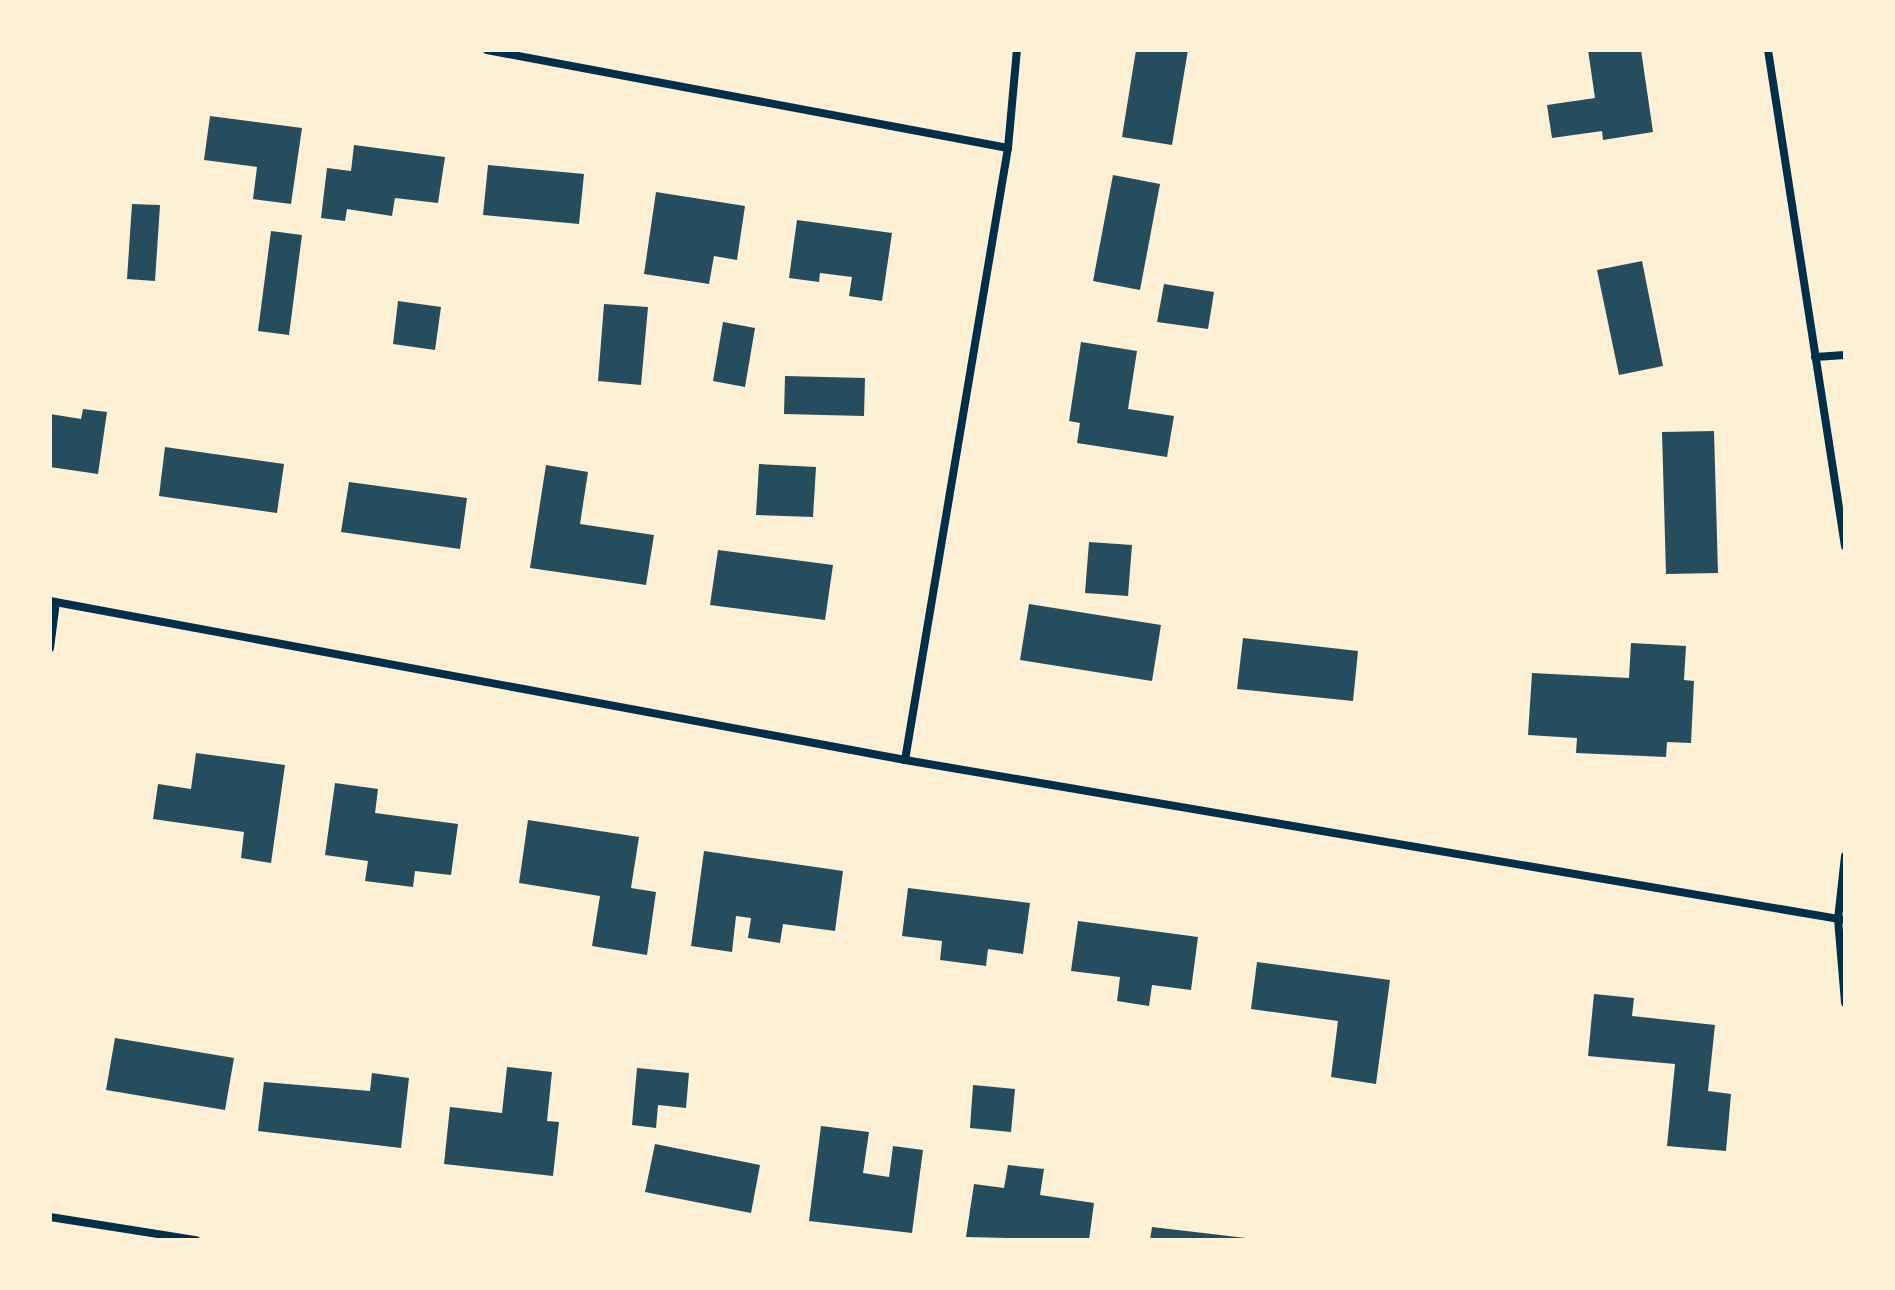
<!DOCTYPE html>
<html>
<head>
<meta charset="utf-8">
<style>
	body { margin:0 }
	#map { position:relative; width:1895px; height:1290px; overflow:hidden; background:#fdf0d5; font-family:"PT Sans",sans-serif }
	div>[style] { position:absolute }
	.building>* { inset:0; background:#264d5e }
	.minor>* { height:8px; margin:-4px; padding:0 4px; transform-origin:4px; border-radius:4px; background:#003049 }
	span { translate:-50% -50%; white-space:nowrap; text-align:center; line-height:1.15; -webkit-text-stroke:8px #fdf0d5; paint-order:stroke }
	.frame { position:absolute; inset:0; border:52px solid #fdf0d5; pointer-events:none }
</style>
</head>
<body>
<div id="map">
	<div class="building">
		<div style="clip-path:polygon(1136px 50px,1188px 50px,1172px 145px,1122px 137px)"></div>
		<div style="clip-path:polygon(1588px 50px,1641px 50px,1653px 132px,1603px 140px,1602px 131px,1552px 138px,1547px 105px,1595px 98px)"></div>
		<div style="clip-path:polygon(210px 116px,302px 128px,291px 204px,253px 199px,257px 167px,204px 160px)"></div>
		<div style="clip-path:polygon(354px 145px,445px 157px,438px 203px,395px 198px,392px 216px,347px 209px,345px 221px,321px 218px,327px 168px,351px 171px)"></div>
		<div style="clip-path:polygon(488px 165px,584px 174px,579px 224px,483px 215px)"></div>
		<div style="clip-path:polygon(1113px 175px,1160px 184px,1140px 290px,1093px 281px)"></div>
		<div style="clip-path:polygon(656px 192px,745px 206px,737px 260px,714px 256px,709px 284px,644px 274px)"></div>
		<div style="clip-path:polygon(132px 204px,160px 205px,155px 281px,127px 279px)"></div>
		<div style="clip-path:polygon(797px 220px,892px 233px,882px 301px,849px 296px,852px 277px,820px 273px,819px 282px,789px 278px)"></div>
		<div style="clip-path:polygon(271px 231px,302px 235px,289px 335px,258px 331px)"></div>
		<div style="clip-path:polygon(1642px 261px,1663px 366px,1619px 375px,1597px 270px)"></div>
		<div style="clip-path:polygon(1164px 284px,1214px 292px,1208px 329px,1157px 322px)"></div>
		<div style="clip-path:polygon(398px 301px,441px 307px,435px 350px,393px 344px)"></div>
		<div style="clip-path:polygon(604px 304px,648px 307px,641px 385px,598px 381px)"></div>
		<div style="clip-path:polygon(723px 322px,755px 328px,745px 387px,713px 381px)"></div>
		<div style="clip-path:polygon(1081px 342px,1137px 351px,1128px 409px,1174px 416px,1167px 457px,1077px 443px,1080px 423px,1069px 421px)"></div>
		<div style="clip-path:polygon(785px 376px,865px 378px,864px 416px,784px 414px)"></div>
		<div style="clip-path:polygon(83px 409px,107px 412px,98px 474px,50px 467px,50px 414px,81px 419px)"></div>
		<div style="clip-path:polygon(1714px 431px,1718px 573px,1666px 574px,1662px 432px)"></div>
		<div style="clip-path:polygon(165px 447px,284px 464px,277px 513px,159px 496px)"></div>
		<div style="clip-path:polygon(759px 464px,816px 467px,813px 517px,756px 515px)"></div>
		<div style="clip-path:polygon(546px 465px,588px 472px,580px 524px,654px 535px,646px 585px,530px 568px)"></div>
		<div style="clip-path:polygon(349px 482px,467px 498px,460px 549px,341px 532px)"></div>
		<div style="clip-path:polygon(1089px 542px,1132px 545px,1128px 596px,1085px 593px)"></div>
		<div style="clip-path:polygon(718px 550px,833px 565px,825px 620px,710px 605px)"></div>
		<div style="clip-path:polygon(1029px 604px,1161px 625px,1152px 681px,1020px 660px)"></div>
		<div style="clip-path:polygon(1243px 638px,1358px 651px,1353px 701px,1237px 689px)"></div>
		<div style="clip-path:polygon(1631px 643px,1686px 646px,1684px 680px,1694px 681px,1691px 743px,1667px 742px,1666px 757px,1576px 753px,1577px 738px,1528px 735px,1532px 673px,1629px 678px)"></div>
		<div style="clip-path:polygon(196px 753px,285px 765px,271px 863px,241px 858px,244px 832px,153px 819px,158px 784px,191px 789px)"></div>
		<div style="clip-path:polygon(335px 783px,378px 789px,375px 813px,458px 824px,451px 875px,415px 871px,413px 887px,365px 881px,368px 861px,325px 855px)"></div>
		<div style="clip-path:polygon(528px 820px,639px 837px,631px 888px,656px 892px,647px 955px,592px 946px,600px 896px,519px 883px)"></div>
		<div style="clip-path:polygon(704px 851px,843px 871px,835px 931px,783px 924px,780px 943px,748px 938px,751px 918px,736px 916px,732px 952px,691px 946px)"></div>
		<div style="clip-path:polygon(908px 888px,1030px 903px,1023px 954px,988px 949px,986px 966px,940px 960px,942px 941px,902px 936px)"></div>
		<div style="clip-path:polygon(1078px 921px,1198px 937px,1191px 990px,1152px 985px,1149px 1006px,1117px 1001px,1120px 977px,1071px 971px)"></div>
		<div style="clip-path:polygon(1257px 962px,1390px 980px,1376px 1084px,1331px 1077px,1338px 1021px,1251px 1009px)"></div>
		<div style="clip-path:polygon(1594px 994px,1634px 998px,1632px 1016px,1715px 1025px,1708px 1091px,1731px 1094px,1726px 1151px,1667px 1146px,1675px 1064px,1588px 1056px)"></div>
		<div style="clip-path:polygon(115px 1038px,234px 1058px,225px 1110px,106px 1090px)"></div>
		<div style="clip-path:polygon(507px 1067px,552px 1072px,547px 1121px,559px 1122px,553px 1176px,444px 1164px,450px 1107px,502px 1113px)"></div>
		<div style="clip-path:polygon(637px 1068px,689px 1073px,686px 1108px,658px 1105px,656px 1128px,632px 1125px)"></div>
		<div style="clip-path:polygon(372px 1073px,409px 1078px,401px 1148px,258px 1131px,264px 1082px,370px 1091px)"></div>
		<div style="clip-path:polygon(973px 1085px,1015px 1089px,1011px 1132px,970px 1128px)"></div>
		<div style="clip-path:polygon(821px 1126px,869px 1132px,863px 1173px,889px 1177px,893px 1146px,923px 1150px,912px 1233px,809px 1221px)"></div>
		<div style="clip-path:polygon(655px 1144px,760px 1165px,751px 1213px,645px 1192px)"></div>
		<div style="clip-path:polygon(1008px 1165px,1044px 1169px,1040px 1195px,1094px 1203px,1089px 1240px,966px 1237px,974px 1184px,1004px 1188px)"></div>
		<div style="clip-path:polygon(1152px 1227px,1246px 1238px,1246px 1240px,1150px 1240px)"></div>
	</div>
	<div class="minor">
		<div style="left:487px;top:50px;width:530px;rotate:10.65deg"></div>
		<div style="left:1768px;top:50px;width:502px;rotate:81.18deg"></div>
		<div style="left:1815px;top:357px;width:30px;rotate:-4deg"></div>
		<div style="left:50px;top:601px;width:870px;rotate:10.53deg"></div>
		<div style="left:905px;top:760px;width:954px;rotate:9.66deg"></div>
		<div style="left:50px;top:648px;width:46px;rotate:-82.6deg"></div>
		<div style="left:905px;top:760px;width:621px;rotate:-80.45deg"></div>
		<div style="left:1008px;top:148px;width:98px;rotate:-84.8deg"></div>
		<div style="left:1845px;top:856px;width:63px;rotate:96.3deg"></div>
		<div style="left:1838px;top:919px;width:84px;rotate:85.2deg"></div>
		<div style="left:50px;top:1217px;width:148px;rotate:9deg"></div>
	</div>
	<div class="frame"></div>
</div>
</body>
</html>
